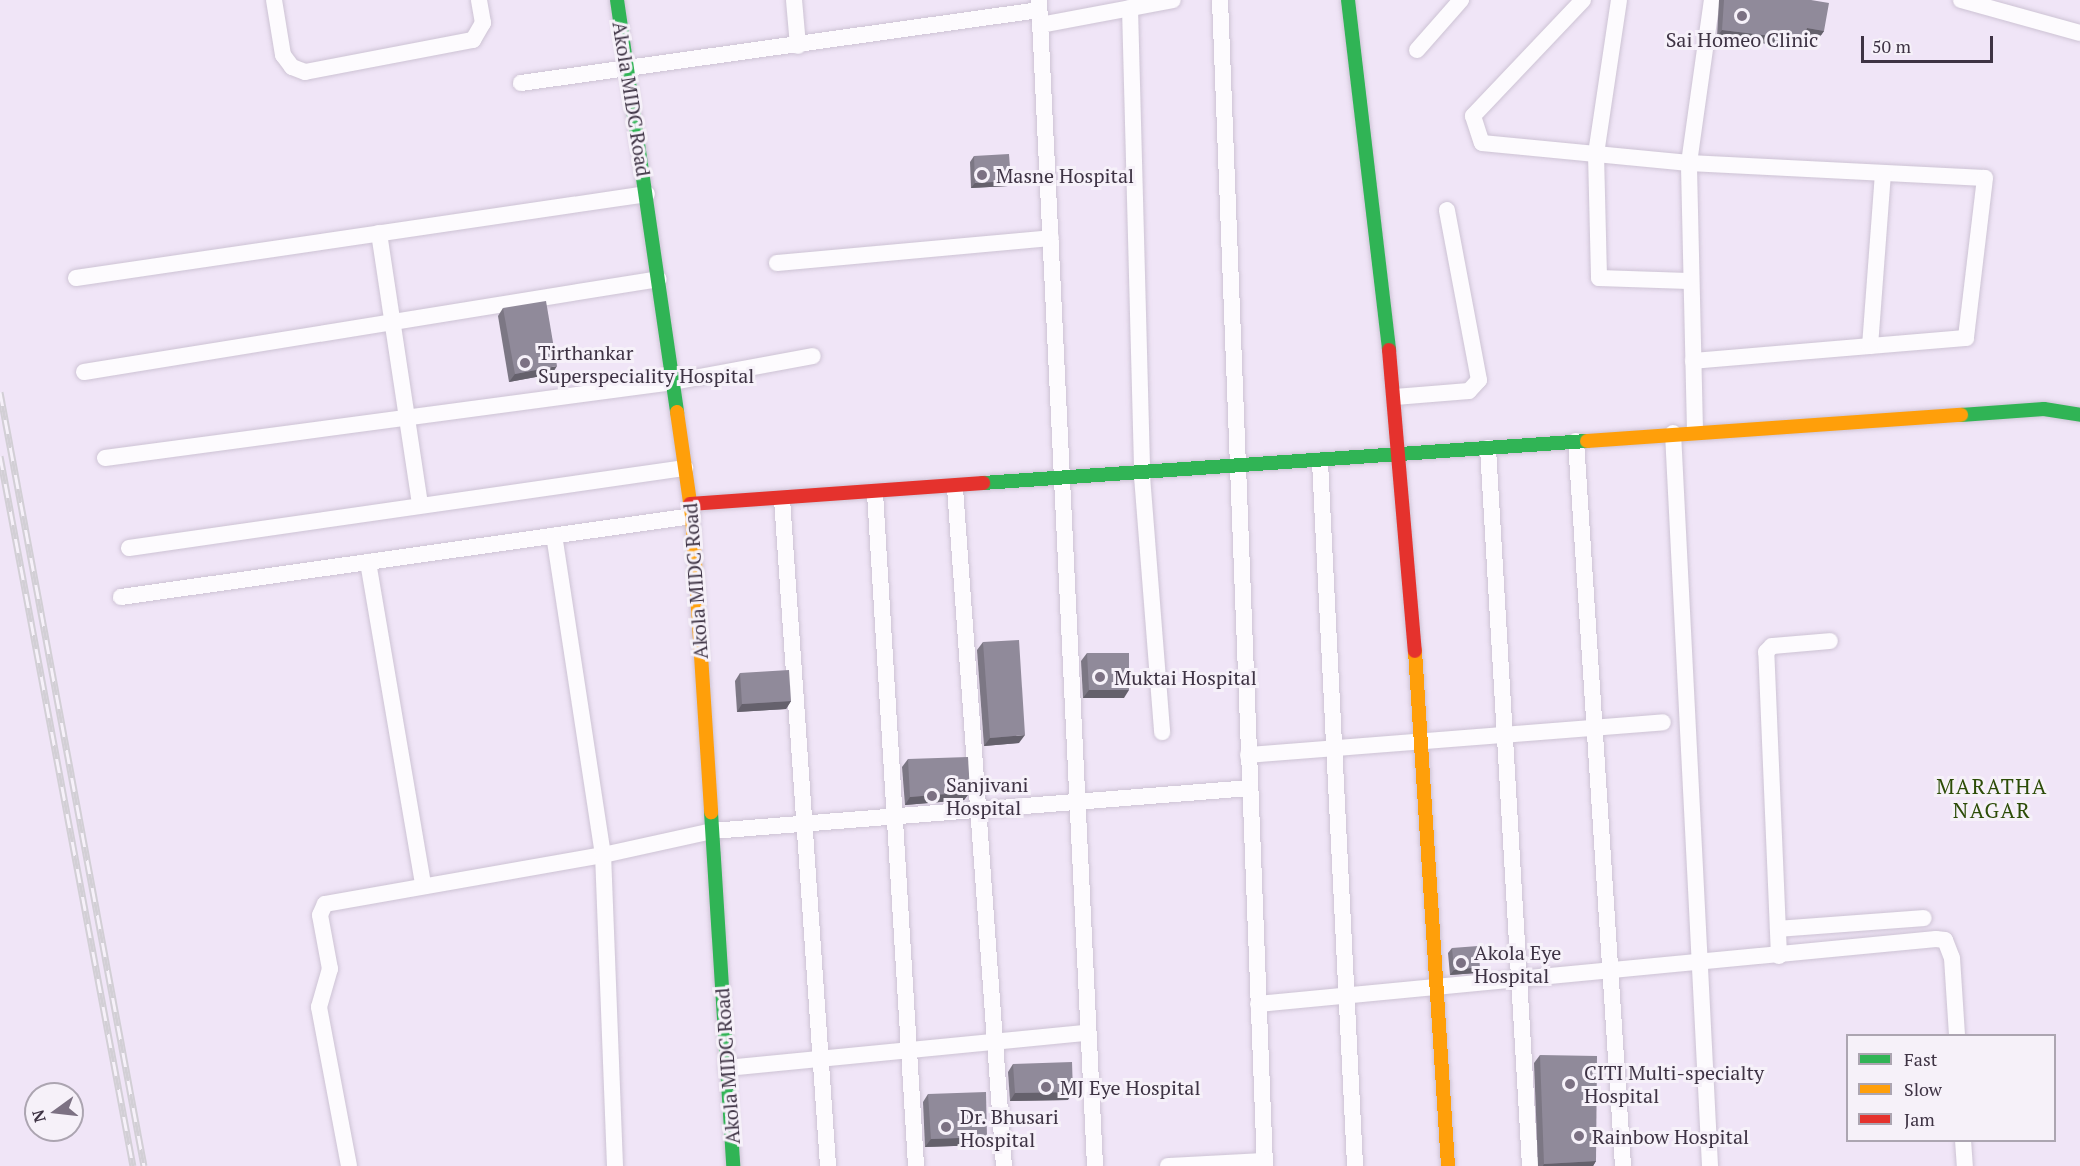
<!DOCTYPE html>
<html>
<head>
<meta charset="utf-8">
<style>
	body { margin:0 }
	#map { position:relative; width:2080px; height:1166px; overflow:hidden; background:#f0e5f7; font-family:"PT Serif",serif }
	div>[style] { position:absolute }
	.roads { filter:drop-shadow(0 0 2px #cdc3d4) drop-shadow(0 0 2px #cdc3d4) }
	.street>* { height:16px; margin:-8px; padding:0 8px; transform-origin:8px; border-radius:8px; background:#fdfbfe }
	.fast>* { height:14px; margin:-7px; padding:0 7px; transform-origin:7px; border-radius:7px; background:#30b455 }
	.slow>* { height:14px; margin:-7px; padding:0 7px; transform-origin:7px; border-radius:7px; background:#ff9f0a }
	.jam>* { height:14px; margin:-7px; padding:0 7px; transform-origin:7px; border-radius:7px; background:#e5322d }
	.rail>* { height:7px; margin-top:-3.5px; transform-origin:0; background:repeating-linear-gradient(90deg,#f6f1f9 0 14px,#d2cfd5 0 28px); box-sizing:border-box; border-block:2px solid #d2cfd5 }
	.wall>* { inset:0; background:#7c7784 }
	.shaded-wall>* { inset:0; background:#65616c }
	.building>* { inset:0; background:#908a9a }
	.dots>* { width:16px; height:16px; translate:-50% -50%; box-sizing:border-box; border:3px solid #f6f1f9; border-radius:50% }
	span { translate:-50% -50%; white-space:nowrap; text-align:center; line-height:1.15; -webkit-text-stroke:6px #f6f1f9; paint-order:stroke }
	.poi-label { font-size:20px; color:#3e3344 }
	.left { translate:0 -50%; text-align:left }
	.street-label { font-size:20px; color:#3e3344 }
	.neighbourhood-label { font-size:21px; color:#2c4c07; letter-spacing:1.5px }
	.legend { position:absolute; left:1846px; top:1034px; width:210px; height:108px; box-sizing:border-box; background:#f6f1f9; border:2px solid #aca5b1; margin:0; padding:8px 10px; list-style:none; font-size:18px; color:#3e3344 }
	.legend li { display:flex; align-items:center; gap:12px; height:30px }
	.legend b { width:30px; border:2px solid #aca5b1 }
	.north { position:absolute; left:24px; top:1082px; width:60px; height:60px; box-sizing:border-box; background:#f6f1f9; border:2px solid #aca5b1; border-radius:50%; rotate:255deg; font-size:16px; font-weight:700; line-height:24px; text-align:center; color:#3e3344 }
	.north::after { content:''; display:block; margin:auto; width:21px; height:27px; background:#7c7183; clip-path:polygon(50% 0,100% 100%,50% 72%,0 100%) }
	.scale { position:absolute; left:1861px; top:36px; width:132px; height:27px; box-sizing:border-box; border:3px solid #3e3344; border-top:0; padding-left:8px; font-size:18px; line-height:21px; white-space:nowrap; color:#3e3344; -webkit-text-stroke:4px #f6f1f9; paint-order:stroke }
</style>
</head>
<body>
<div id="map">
	<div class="roads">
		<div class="street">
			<div style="left:274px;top:0;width:56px;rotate:80.7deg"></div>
			<div style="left:283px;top:55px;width:15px;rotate:53deg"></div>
			<div style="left:292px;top:67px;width:14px;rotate:21deg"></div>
			<div style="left:305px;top:72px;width:171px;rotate:-10.8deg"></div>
			<div style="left:473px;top:40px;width:20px;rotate:-60deg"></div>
			<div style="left:483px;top:23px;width:23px;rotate:-100deg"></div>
			<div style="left:794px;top:0;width:46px;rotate:85deg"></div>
			<div style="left:1039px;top:0;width:1167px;rotate:87.25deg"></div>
			<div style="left:1220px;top:0;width:1167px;rotate:87.79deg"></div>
			<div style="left:1583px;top:0;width:160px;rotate:133.5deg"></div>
			<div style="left:1473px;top:116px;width:28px;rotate:72deg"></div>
			<div style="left:1482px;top:143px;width:208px;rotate:5.5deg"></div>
			<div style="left:1689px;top:163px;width:296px;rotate:2.9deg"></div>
			<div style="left:1985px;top:178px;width:161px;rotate:96.8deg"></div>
			<div style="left:1966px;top:338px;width:274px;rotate:175.2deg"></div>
			<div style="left:1619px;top:0;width:156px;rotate:98.5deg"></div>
			<div style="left:1596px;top:154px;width:124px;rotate:88.6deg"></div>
			<div style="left:1599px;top:278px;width:89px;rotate:1.9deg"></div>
			<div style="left:1961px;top:0;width:123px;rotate:15.5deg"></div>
			<div style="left:1130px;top:8px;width:468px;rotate:88.5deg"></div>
			<div style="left:1142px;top:476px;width:257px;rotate:85.5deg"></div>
			<div style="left:1041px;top:25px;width:134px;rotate:-10.7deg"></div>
			<div style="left:1417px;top:50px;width:67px;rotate:-48.7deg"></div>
			<div style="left:521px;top:83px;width:523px;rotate:-8.02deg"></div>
			<div style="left:379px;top:233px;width:273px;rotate:81.4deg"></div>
			<div style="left:777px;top:263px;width:275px;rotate:-5.2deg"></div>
			<div style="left:76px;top:278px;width:577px;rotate:-8.37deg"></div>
			<div style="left:1870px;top:346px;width:173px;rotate:-85.7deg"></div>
			<div style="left:84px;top:372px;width:582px;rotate:-9.19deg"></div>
			<div style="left:1395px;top:397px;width:74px;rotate:-4.6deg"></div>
			<div style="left:1469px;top:391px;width:15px;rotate:-48deg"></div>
			<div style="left:1479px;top:380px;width:173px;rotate:-100.7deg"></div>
			<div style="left:1695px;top:431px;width:268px;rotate:-91.3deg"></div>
			<div style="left:1689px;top:163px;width:165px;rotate:-82deg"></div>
			<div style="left:1673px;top:433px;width:734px;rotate:87.11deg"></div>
			<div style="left:1576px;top:441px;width:727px;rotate:86.29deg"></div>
			<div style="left:1488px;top:448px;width:719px;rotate:86.65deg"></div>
			<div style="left:105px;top:458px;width:573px;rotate:-7.62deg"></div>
			<div style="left:673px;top:382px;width:142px;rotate:-10.5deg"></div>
			<div style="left:1320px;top:462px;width:705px;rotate:87.15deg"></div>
			<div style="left:955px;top:488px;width:680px;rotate:85.87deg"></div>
			<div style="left:875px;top:493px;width:674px;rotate:86.51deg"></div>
			<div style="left:782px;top:499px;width:669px;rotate:86.05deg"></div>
			<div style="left:129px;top:548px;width:562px;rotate:-8.19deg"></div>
			<div style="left:368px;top:562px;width:326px;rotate:80.3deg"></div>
			<div style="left:121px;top:597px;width:577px;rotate:-8.07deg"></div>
			<div style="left:1248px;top:755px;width:416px;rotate:-4.5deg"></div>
			<div style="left:1778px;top:929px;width:146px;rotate:-4.3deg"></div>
			<div style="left:1779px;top:956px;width:304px;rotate:-92.4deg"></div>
			<div style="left:1766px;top:652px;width:8px;rotate:-45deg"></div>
			<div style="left:1772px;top:646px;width:58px;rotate:-4.9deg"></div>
			<div style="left:1258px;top:1004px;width:681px;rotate:-5.48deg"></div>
			<div style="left:1936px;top:939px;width:9px;rotate:6deg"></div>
			<div style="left:1945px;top:940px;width:19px;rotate:69deg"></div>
			<div style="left:1952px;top:958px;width:78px;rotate:86.3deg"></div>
			<div style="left:727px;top:1068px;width:361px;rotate:-5.6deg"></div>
			<div style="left:1963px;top:1140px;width:26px;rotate:86deg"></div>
			<div style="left:349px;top:1166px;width:162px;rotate:-100.7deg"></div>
			<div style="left:319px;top:1007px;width:40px;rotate:-74deg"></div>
			<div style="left:330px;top:969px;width:55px;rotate:-100.5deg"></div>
			<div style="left:320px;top:915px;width:12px;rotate:-66deg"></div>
			<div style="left:325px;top:904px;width:282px;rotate:-10deg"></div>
			<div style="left:603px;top:855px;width:323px;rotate:-98.7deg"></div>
			<div style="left:615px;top:1166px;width:311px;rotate:-92.2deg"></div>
			<div style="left:603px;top:855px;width:112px;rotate:-12.4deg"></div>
			<div style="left:712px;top:831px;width:540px;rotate:-4.57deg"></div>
			<div style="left:1168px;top:1166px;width:97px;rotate:-3deg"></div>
		</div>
		<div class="fast">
			<div style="left:617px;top:0;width:416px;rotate:81.7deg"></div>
			<div style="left:1348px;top:0;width:352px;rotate:83.3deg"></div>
			<div style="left:1961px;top:415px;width:83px;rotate:-4.1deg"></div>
			<div style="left:2044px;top:409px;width:36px;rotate:9deg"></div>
			<div style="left:983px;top:483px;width:605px;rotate:-3.98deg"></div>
			<div style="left:711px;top:812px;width:355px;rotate:86.4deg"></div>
		</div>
		<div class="slow">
			<div style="left:677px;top:412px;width:105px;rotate:81.8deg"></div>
			<div style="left:692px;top:516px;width:297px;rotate:86.3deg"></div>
			<div style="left:1587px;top:441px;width:375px;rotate:-4deg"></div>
			<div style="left:1415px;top:651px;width:516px;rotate:86.33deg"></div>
		</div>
		<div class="jam">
			<div style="left:1389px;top:350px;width:302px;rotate:85.1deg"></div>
			<div style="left:690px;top:504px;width:294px;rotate:-4.1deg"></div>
		</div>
	</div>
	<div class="rail">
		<div style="left:0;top:392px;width:787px;rotate:79.46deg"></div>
		<div style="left:0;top:456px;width:722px;rotate:79.39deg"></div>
	</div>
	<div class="wall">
		<div style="clip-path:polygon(1719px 0,1811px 0,1824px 31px,1819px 38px,1805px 36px,1804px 40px,1799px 48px,1717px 37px)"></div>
		<div style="clip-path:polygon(974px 156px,1008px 186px,971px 188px,970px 162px)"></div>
		<div style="clip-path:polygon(503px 308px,552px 374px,509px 382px,498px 316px)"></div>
		<div style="clip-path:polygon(983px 642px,1019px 743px,984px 746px,977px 650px)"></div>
		<div style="clip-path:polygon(1087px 653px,1124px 698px,1083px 698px,1081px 661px)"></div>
		<div style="clip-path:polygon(740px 673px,791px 701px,786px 709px,737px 712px,735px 681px)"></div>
		<div style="clip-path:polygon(908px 759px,970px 792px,964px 800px,905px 805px,902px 767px)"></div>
		<div style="clip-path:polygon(1452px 948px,1476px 973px,1450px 975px,1448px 953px)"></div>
		<div style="clip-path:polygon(1540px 1055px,1596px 1161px,1593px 1166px,1538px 1166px,1534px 1063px)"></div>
		<div style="clip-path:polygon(1013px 1064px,1068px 1100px,1010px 1101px,1008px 1072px)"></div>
		<div style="clip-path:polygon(928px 1094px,987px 1137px,982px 1145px,925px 1147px,923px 1102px)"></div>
	</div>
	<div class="shaded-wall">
		<div style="clip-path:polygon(1807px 28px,1824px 31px,1819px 38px,1802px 35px)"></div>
		<div style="clip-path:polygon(1722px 30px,1804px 40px,1799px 48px,1717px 37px)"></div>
		<div style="clip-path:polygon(1011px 181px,1008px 186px,971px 188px,975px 183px)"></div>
		<div style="clip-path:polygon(557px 366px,552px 374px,509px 382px,515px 374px)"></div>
		<div style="clip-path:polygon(1089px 690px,1129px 690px,1124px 698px,1083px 698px)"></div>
		<div style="clip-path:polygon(791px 701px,786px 709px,737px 712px,742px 704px)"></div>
		<div style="clip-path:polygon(1025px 735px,1019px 743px,984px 746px,990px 738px)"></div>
		<div style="clip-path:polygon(970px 792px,964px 800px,905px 805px,910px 797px)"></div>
		<div style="clip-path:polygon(1480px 967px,1476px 973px,1450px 975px,1454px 970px)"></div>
		<div style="clip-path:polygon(1073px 1092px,1068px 1100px,1010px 1101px,1015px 1093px)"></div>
		<div style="clip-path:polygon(987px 1137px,982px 1145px,925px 1147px,931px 1139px)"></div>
		<div style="clip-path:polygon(1596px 1161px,1593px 1166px,1543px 1166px,1544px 1164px)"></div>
	</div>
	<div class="building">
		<div style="clip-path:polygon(1724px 0,1811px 0,1829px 3px,1824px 31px,1807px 28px,1804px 40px,1722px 30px)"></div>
		<div style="clip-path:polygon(1009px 154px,1011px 181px,975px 183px,974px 156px)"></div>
		<div style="clip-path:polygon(546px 301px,557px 366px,515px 374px,503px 308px)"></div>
		<div style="clip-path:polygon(1019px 640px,1025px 735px,990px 738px,983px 642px)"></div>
		<div style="clip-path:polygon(1087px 653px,1129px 653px,1129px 690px,1089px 690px)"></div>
		<div style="clip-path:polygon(789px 670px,791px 701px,742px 704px,740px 673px)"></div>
		<div style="clip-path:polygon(968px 757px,970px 792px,910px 797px,908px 759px)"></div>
		<div style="clip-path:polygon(1478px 946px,1480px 967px,1454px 970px,1452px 948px)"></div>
		<div style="clip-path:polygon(1540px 1055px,1597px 1056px,1596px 1161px,1544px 1164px)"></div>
		<div style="clip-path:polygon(1072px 1062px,1073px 1092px,1015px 1093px,1013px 1064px)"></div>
		<div style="clip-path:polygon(986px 1092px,987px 1137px,931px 1139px,928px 1094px)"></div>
	</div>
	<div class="dots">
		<div style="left:1742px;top:16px;background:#7c7183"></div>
		<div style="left:982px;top:175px;background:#7c7183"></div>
		<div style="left:525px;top:363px;background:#7c7183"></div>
		<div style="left:1100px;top:677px;background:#7c7183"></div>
		<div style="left:932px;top:796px;background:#7c7183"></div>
		<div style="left:1461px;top:963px;background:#7c7183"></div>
		<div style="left:1570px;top:1084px;background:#7c7183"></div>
		<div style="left:1046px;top:1087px;background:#7c7183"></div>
		<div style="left:946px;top:1127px;background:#7c7183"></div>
		<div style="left:1579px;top:1136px;background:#7c7183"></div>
	</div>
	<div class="poi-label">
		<span style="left:1742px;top:39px">Sai Homeo Clinic</span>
		<span class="left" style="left:996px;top:175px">Masne Hospital</span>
		<span class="left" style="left:538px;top:364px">Tirthankar<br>Superspeciality Hospital</span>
		<span class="left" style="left:1114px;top:677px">Muktai Hospital</span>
		<span class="left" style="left:946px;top:796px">Sanjivani<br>Hospital</span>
		<span class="left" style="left:1474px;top:964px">Akola Eye<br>Hospital</span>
		<span class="left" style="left:1584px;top:1084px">CITI Multi-specialty<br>Hospital</span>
		<span class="left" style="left:1060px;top:1087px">MJ Eye Hospital</span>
		<span class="left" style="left:960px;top:1128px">Dr. Bhusari<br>Hospital</span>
		<span class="left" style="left:1592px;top:1136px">Rainbow Hospital</span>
	</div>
	<div class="street-label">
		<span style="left:632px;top:99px;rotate:81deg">Akola MIDC Road</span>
		<span style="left:695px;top:581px;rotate:-94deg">Akola MIDC Road</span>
		<span style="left:727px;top:1066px;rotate:-94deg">Akola MIDC Road</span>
	</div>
	<div class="neighbourhood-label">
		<span style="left:1992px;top:798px">MARATHA<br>NAGAR</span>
	</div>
	<ul class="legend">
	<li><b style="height:8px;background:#30b455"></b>Fast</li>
	<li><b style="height:8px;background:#ff9f0a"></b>Slow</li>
	<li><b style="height:8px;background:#e5322d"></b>Jam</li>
	</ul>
	<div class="north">N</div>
	<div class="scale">50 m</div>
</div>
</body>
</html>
